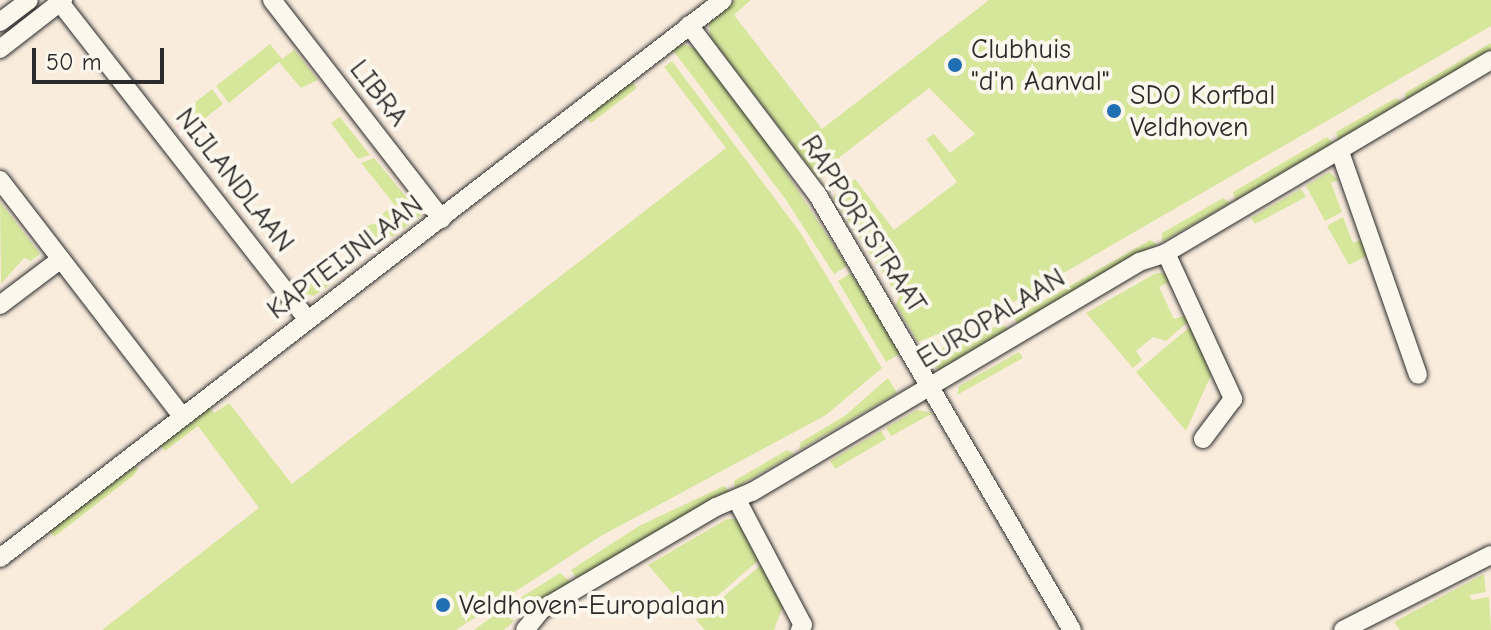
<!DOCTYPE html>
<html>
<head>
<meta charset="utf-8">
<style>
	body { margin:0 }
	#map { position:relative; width:1491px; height:630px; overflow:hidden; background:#f9ecdd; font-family:"Comic Neue",sans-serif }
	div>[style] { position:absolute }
	.green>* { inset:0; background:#d6e79b }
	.round { border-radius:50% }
	.roads { filter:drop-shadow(0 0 2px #2b2b2b) drop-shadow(0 0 2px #2b2b2b) }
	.minor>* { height:18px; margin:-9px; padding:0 9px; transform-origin:9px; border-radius:9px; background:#fbf7ec }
	.dots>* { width:22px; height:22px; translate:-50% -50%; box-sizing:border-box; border:4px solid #fbf7ec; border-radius:50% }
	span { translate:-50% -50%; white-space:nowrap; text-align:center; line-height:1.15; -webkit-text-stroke:8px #fbf7ec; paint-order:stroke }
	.poi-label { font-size:28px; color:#2b2b2b }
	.left { translate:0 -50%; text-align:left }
	.street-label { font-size:28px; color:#2b2b2b }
	.scale { position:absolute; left:32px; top:48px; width:132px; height:36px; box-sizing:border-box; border:4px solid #2b2b2b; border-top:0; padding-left:10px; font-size:24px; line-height:28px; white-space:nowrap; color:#2b2b2b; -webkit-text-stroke:6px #fbf7ec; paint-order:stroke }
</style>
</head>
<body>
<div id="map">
	<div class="green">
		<div style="clip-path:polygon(735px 0,751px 0,734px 15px,822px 129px,989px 0,1491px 0,1491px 26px,1003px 308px,918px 342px,896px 305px,899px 298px,833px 197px,855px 179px,894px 230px,957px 182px,926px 139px,934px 134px,950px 153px,975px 134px,929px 88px,836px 160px,842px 168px,819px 179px,710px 37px,709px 22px)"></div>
		<div style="clip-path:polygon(1491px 43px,1491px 52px,1406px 101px,1405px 93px)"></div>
		<div style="clip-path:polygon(270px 44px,282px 59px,294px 50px,318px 80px,301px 88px,279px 62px,229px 103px,216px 86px)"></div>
		<div style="clip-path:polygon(683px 44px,696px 49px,763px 137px,847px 266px,834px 274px,786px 200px,672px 49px)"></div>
		<div style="clip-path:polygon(672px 61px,800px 232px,882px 368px,826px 415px,601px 536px,456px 630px,102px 630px,259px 508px,198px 426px,165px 451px,159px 444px,209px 407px,214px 413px,229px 403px,292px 484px,726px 148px,664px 67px)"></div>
		<div style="clip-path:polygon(631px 80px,637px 88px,591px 123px,585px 116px)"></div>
		<div style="clip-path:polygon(212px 89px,223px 104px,194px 127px,183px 112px)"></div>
		<div style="clip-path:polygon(1396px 98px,1402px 103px,1338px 140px,1336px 132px)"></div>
		<div style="clip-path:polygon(340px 117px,370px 155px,358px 159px,331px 123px)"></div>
		<div style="clip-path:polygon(1327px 137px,1333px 143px,1235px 200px,1233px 192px)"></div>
		<div style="clip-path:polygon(374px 158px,421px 215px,392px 237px,378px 218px,394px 204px,361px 163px)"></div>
		<div style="clip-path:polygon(1329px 172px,1338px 180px,1331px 183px,1342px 212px,1325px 221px,1306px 186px)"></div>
		<div style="clip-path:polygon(1301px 189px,1306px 197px,1255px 224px,1251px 218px)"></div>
		<div style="clip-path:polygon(0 191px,0 202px,40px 254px,31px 261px,24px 258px,1px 284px)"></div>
		<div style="clip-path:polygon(1223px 198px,1230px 203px,1162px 242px,1162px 233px)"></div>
		<div style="clip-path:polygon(1343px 217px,1353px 243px,1364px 239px,1370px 254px,1349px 265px,1327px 226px)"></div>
		<div class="round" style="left:362px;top:224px;width:24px;height:24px"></div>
		<div style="clip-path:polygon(1150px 240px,1157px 244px,1018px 325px,1014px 318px)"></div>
		<div style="clip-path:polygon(330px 268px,339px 278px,314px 296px,303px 293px,301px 290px)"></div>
		<div style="clip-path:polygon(851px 273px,902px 352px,886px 362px,838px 281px)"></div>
		<div style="clip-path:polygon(1156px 273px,1167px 273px,1170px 282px,1159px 287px,1174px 319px,1186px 315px,1189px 321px,1166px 341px,1153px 337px,1136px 351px,1142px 360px,1133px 368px,1086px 313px)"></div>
		<div style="clip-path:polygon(1002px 324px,1009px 330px,939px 371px,925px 355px)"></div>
		<div style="clip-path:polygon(1191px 326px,1211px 375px,1186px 431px,1136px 372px)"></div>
		<div style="clip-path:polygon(1019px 352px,1023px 358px,957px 395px,959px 386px)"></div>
		<div style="clip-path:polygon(888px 378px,897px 393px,799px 450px,801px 442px,846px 415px)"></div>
		<div style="clip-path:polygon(917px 410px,933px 413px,891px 436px,886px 428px)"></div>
		<div style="clip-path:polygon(881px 431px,886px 439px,835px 469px,830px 461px)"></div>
		<div style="clip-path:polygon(787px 450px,794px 454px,735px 488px,734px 481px)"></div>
		<div style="clip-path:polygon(134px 464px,138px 469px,134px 475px,54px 537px,49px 530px)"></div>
		<div style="clip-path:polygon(724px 486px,729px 491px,577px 580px,571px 570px,639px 526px)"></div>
		<div style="clip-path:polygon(727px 519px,739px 519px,760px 559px,693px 617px,648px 565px)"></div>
		<div style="clip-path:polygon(762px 564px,783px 606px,774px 630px,705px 630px,696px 620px)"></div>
		<div style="clip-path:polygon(560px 573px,572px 583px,519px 617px,515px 601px)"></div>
		<div style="clip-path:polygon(1484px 574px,1486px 592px,1469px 595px,1472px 600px,1489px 597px,1491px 630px,1400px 630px,1394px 622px)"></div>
		<div style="clip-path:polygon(500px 611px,514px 621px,504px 630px,474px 630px)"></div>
	</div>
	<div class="roads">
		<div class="minor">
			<div style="left:58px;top:0;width:406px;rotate:52deg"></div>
			<div style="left:272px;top:0;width:277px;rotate:52.2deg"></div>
			<div style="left:0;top:22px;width:36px;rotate:-37deg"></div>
			<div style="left:689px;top:25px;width:212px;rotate:52.9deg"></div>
			<div style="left:817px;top:194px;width:505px;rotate:59.68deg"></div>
			<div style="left:0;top:49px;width:80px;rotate:-37.9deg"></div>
			<div style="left:1340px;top:152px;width:236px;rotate:70.7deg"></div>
			<div style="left:0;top:180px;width:298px;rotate:52.4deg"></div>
			<div style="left:1166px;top:253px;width:161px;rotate:65.3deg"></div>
			<div style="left:1233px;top:399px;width:50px;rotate:126.9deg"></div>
			<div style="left:0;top:305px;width:76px;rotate:-37deg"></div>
			<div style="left:737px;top:500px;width:141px;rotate:62.2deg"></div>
			<div style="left:803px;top:625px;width:6px;rotate:121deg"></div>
			<div style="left:0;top:558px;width:913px;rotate:-37.66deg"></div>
			<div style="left:525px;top:630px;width:26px;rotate:-51deg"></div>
			<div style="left:541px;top:610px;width:203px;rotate:-30.5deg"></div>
			<div style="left:716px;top:507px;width:39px;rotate:-23deg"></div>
			<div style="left:752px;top:492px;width:450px;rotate:-30.7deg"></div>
			<div style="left:1139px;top:262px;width:28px;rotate:-18deg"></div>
			<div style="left:1166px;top:253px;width:378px;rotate:-30.7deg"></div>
			<div style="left:1343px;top:630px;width:166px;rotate:-26.9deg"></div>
		</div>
	</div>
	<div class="dots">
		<div style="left:955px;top:65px;background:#1f6fb2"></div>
		<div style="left:1114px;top:111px;background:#1f6fb2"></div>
		<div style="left:443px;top:605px;background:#1f6fb2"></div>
	</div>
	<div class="poi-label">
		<span class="left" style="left:971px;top:65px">Clubhuis<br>"d'n Aanval"</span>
		<span class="left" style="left:1130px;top:111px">SDO Korfbal<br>Veldhoven</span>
		<span class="left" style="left:459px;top:605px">Veldhoven-Europalaan</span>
	</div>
	<div class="street-label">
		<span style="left:379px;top:93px;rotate:52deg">LIBRA</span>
		<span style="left:235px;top:180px;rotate:52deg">NIJLANDLAAN</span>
		<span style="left:864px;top:224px;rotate:57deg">RAPPORTSTRAAT</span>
		<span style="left:345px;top:257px;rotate:-37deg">KAPTEIJNLAAN</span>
		<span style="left:991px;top:318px;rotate:-31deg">EUROPALAAN</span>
	</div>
	<div class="scale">50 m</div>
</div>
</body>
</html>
